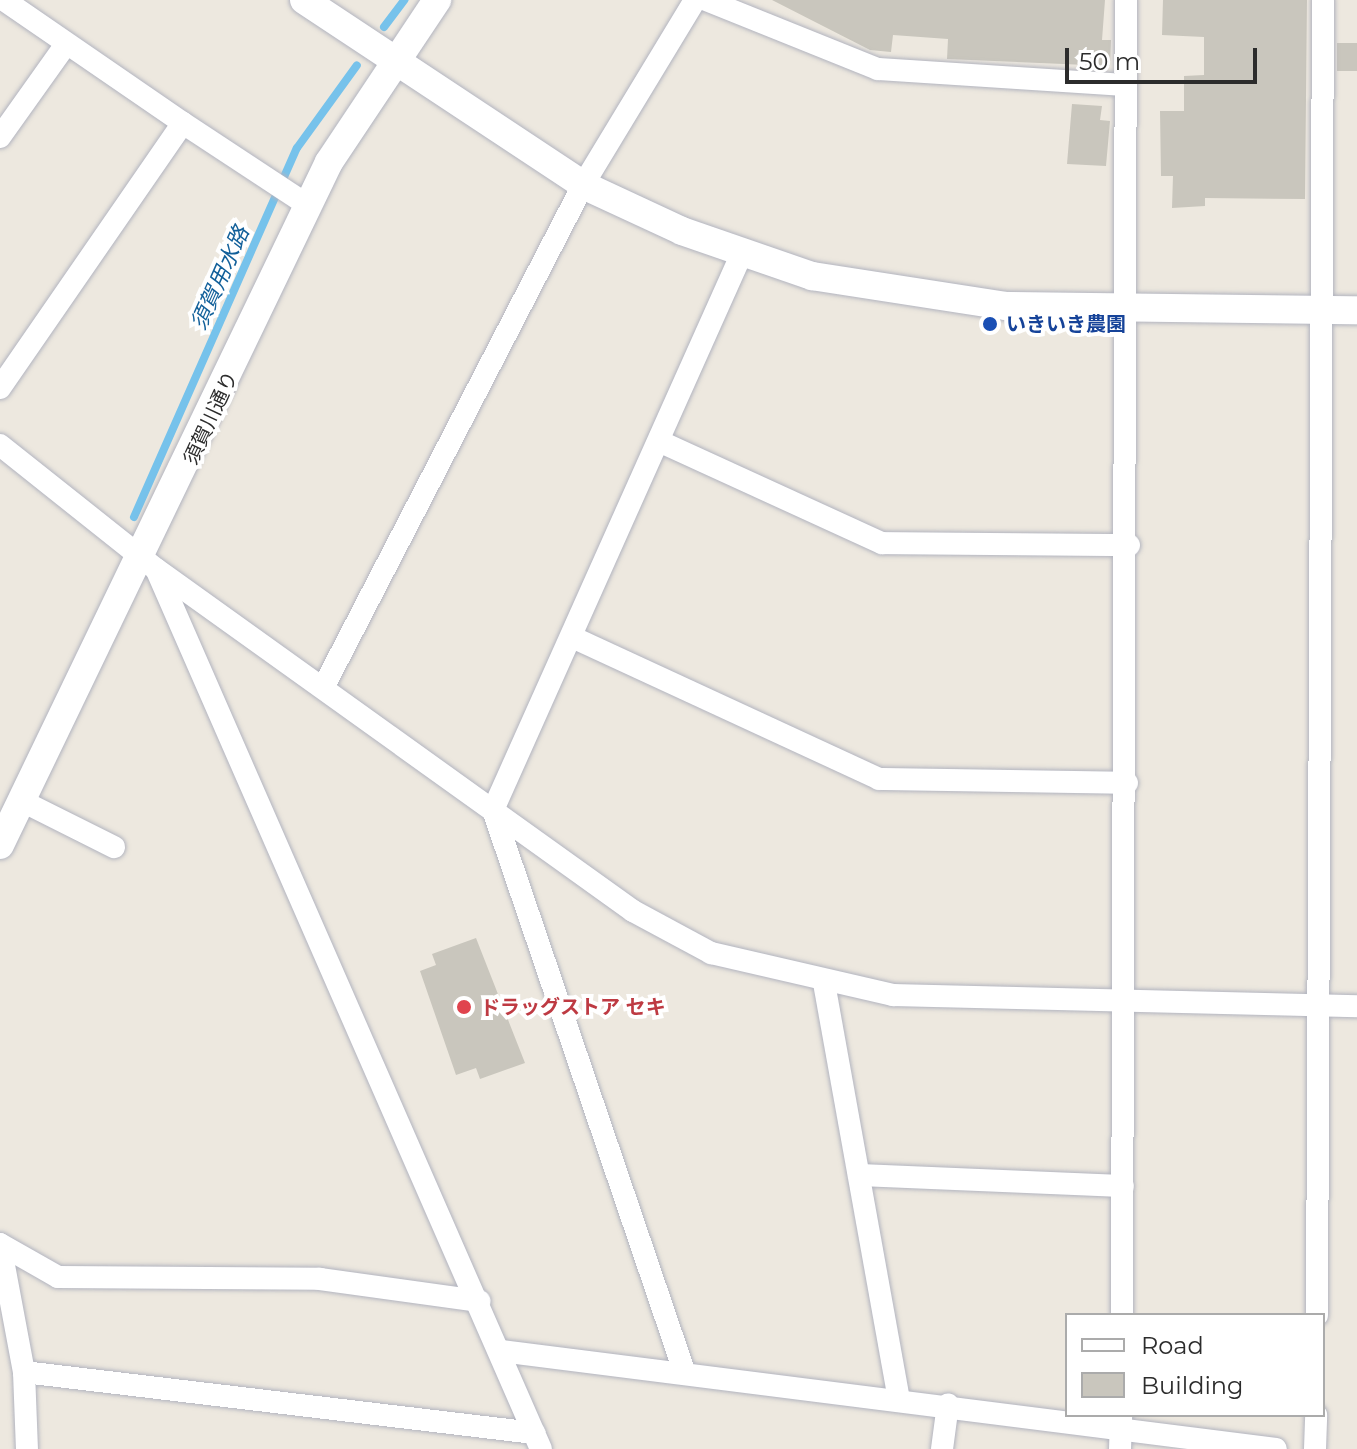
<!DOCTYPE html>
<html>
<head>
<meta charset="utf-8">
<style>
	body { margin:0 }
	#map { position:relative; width:1357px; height:1449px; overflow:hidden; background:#ede8df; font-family:Montserrat,"Noto Sans JP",sans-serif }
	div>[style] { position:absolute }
	.stream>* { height:8px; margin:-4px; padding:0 4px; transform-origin:4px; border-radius:4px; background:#76c2eb }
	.building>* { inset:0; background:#c9c6bd }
	.roads { filter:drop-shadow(0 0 2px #b2b4bf) drop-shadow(0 0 2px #b2b4bf) }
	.minor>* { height:22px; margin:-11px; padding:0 11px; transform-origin:11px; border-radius:11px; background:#fff }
	.tertiary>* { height:28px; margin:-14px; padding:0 14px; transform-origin:14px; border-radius:14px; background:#fff }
	.dots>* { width:22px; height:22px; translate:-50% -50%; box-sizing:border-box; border:4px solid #fff; border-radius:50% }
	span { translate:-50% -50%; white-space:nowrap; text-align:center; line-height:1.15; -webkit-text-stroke:8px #fff; paint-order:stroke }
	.transit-label { font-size:20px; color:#164399; font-weight:700 }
	.left { translate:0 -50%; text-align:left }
	.street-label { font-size:20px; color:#2c2c2c }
	.health-label { font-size:20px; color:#be3a42; font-weight:700 }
	.water-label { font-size:22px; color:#12609a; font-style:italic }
	.legend { position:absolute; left:1065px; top:1313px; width:260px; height:104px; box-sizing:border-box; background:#fff; border:2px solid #ababab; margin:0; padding:10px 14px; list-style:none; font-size:24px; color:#2c2c2c }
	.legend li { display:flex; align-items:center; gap:16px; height:40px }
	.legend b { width:40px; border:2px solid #ababab }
	.scale { position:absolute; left:1065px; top:48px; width:192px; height:36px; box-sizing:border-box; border:4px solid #2c2c2c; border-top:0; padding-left:10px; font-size:24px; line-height:28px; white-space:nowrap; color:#2c2c2c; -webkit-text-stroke:6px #fff; paint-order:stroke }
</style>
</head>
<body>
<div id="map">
	<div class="stream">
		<div style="left:384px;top:27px;width:34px;rotate:-53deg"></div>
		<div style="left:134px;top:517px;width:403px;rotate:-66.2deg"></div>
		<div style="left:297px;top:148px;width:102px;rotate:-54.1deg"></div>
	</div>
	<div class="building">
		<div style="clip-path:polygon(772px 0,1105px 0,1102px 40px,1111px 40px,1110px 66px,947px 59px,948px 39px,893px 35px,891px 52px,870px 50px)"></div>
		<div style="clip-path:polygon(1163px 0,1307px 0,1305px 199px,1205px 198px,1205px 206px,1172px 208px,1173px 176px,1161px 176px,1160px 111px,1184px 111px,1184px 76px,1204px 75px,1204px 37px,1162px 35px)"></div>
		<div style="clip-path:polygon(1337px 43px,1357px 43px,1357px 71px,1337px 71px)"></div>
		<div style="clip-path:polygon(1072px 104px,1102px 106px,1100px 120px,1110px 121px,1106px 166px,1067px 164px)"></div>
		<div style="clip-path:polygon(476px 938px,525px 1063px,480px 1079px,476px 1068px,456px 1075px,420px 971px,436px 965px,432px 954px)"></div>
	</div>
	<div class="roads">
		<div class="minor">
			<div style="left:706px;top:0;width:185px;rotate:21.9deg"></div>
			<div style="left:878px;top:69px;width:248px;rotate:3.7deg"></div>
			<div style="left:183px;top:123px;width:151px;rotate:33.4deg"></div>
			<div style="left:0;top:137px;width:114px;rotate:-54.6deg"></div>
			<div style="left:0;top:388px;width:322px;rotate:-55.4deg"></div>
			<div style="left:183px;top:123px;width:217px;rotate:-145.5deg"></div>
			<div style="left:661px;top:442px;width:243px;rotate:24.6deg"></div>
			<div style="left:882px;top:543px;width:247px;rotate:0.5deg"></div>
			<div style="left:0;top:445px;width:199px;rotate:38.5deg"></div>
			<div style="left:156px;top:569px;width:587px;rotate:35.64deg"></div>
			<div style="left:633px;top:911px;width:89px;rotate:28.3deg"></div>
			<div style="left:711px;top:953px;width:187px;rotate:13deg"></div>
			<div style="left:893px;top:995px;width:464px;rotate:1.4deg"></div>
			<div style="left:157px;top:571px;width:958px;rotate:66.38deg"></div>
			<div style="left:572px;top:637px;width:338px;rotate:24.8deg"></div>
			<div style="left:879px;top:779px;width:248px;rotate:0.9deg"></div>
			<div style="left:324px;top:686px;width:564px;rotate:-62.66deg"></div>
			<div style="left:583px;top:185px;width:216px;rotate:-58.8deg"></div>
			<div style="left:22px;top:801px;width:103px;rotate:26.6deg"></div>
			<div style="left:824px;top:983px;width:422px;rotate:79.8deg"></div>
			<div style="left:859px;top:1175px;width:264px;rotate:2.4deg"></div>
			<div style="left:0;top:1244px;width:67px;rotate:29.6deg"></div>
			<div style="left:58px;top:1277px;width:262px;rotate:0.4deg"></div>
			<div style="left:320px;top:1279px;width:161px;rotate:7.9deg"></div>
			<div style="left:0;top:1244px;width:130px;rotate:79.4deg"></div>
			<div style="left:24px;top:1372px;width:77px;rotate:87.8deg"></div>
			<div style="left:1122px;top:1315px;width:1315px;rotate:-89.83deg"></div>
			<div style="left:1317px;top:1315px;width:1315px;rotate:-89.74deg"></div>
			<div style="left:501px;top:1351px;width:781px;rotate:7.21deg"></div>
			<div style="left:684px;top:1371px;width:593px;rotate:-108.8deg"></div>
			<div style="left:493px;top:810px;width:608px;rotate:-65.92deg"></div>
			<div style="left:24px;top:1372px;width:514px;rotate:6.82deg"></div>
			<div style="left:942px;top:1449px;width:45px;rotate:-82.4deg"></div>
			<div style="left:1120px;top:1449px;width:34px;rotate:-88deg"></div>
			<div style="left:1315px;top:1449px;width:34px;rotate:-88deg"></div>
		</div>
		<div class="tertiary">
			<div style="left:304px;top:0;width:335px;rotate:33.5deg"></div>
			<div style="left:583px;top:185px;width:109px;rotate:24.9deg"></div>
			<div style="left:682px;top:231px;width:138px;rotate:19.1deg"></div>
			<div style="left:812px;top:276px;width:196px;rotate:8.8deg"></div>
			<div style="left:1006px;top:306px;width:351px;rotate:0.7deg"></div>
			<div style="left:0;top:845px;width:758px;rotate:-64.28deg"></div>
			<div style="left:329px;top:162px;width:195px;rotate:-56.3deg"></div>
		</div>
	</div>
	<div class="dots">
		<div style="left:990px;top:324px;background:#1a4fb4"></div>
		<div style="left:464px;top:1007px;background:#e0444e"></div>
	</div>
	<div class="transit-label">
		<span class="left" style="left:1006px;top:324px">いきいき農園</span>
	</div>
	<div class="street-label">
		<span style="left:211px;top:418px;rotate:-65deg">須賀川通り</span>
	</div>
	<div class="health-label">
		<span class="left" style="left:480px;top:1007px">ドラッグストア セキ</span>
	</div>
	<div class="water-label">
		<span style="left:220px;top:278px;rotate:-66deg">須賀用水路</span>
	</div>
	<ul class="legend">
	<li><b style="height:10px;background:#fff"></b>Road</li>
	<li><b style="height:22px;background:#c9c6bd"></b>Building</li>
	</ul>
	<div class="scale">50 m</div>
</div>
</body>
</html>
